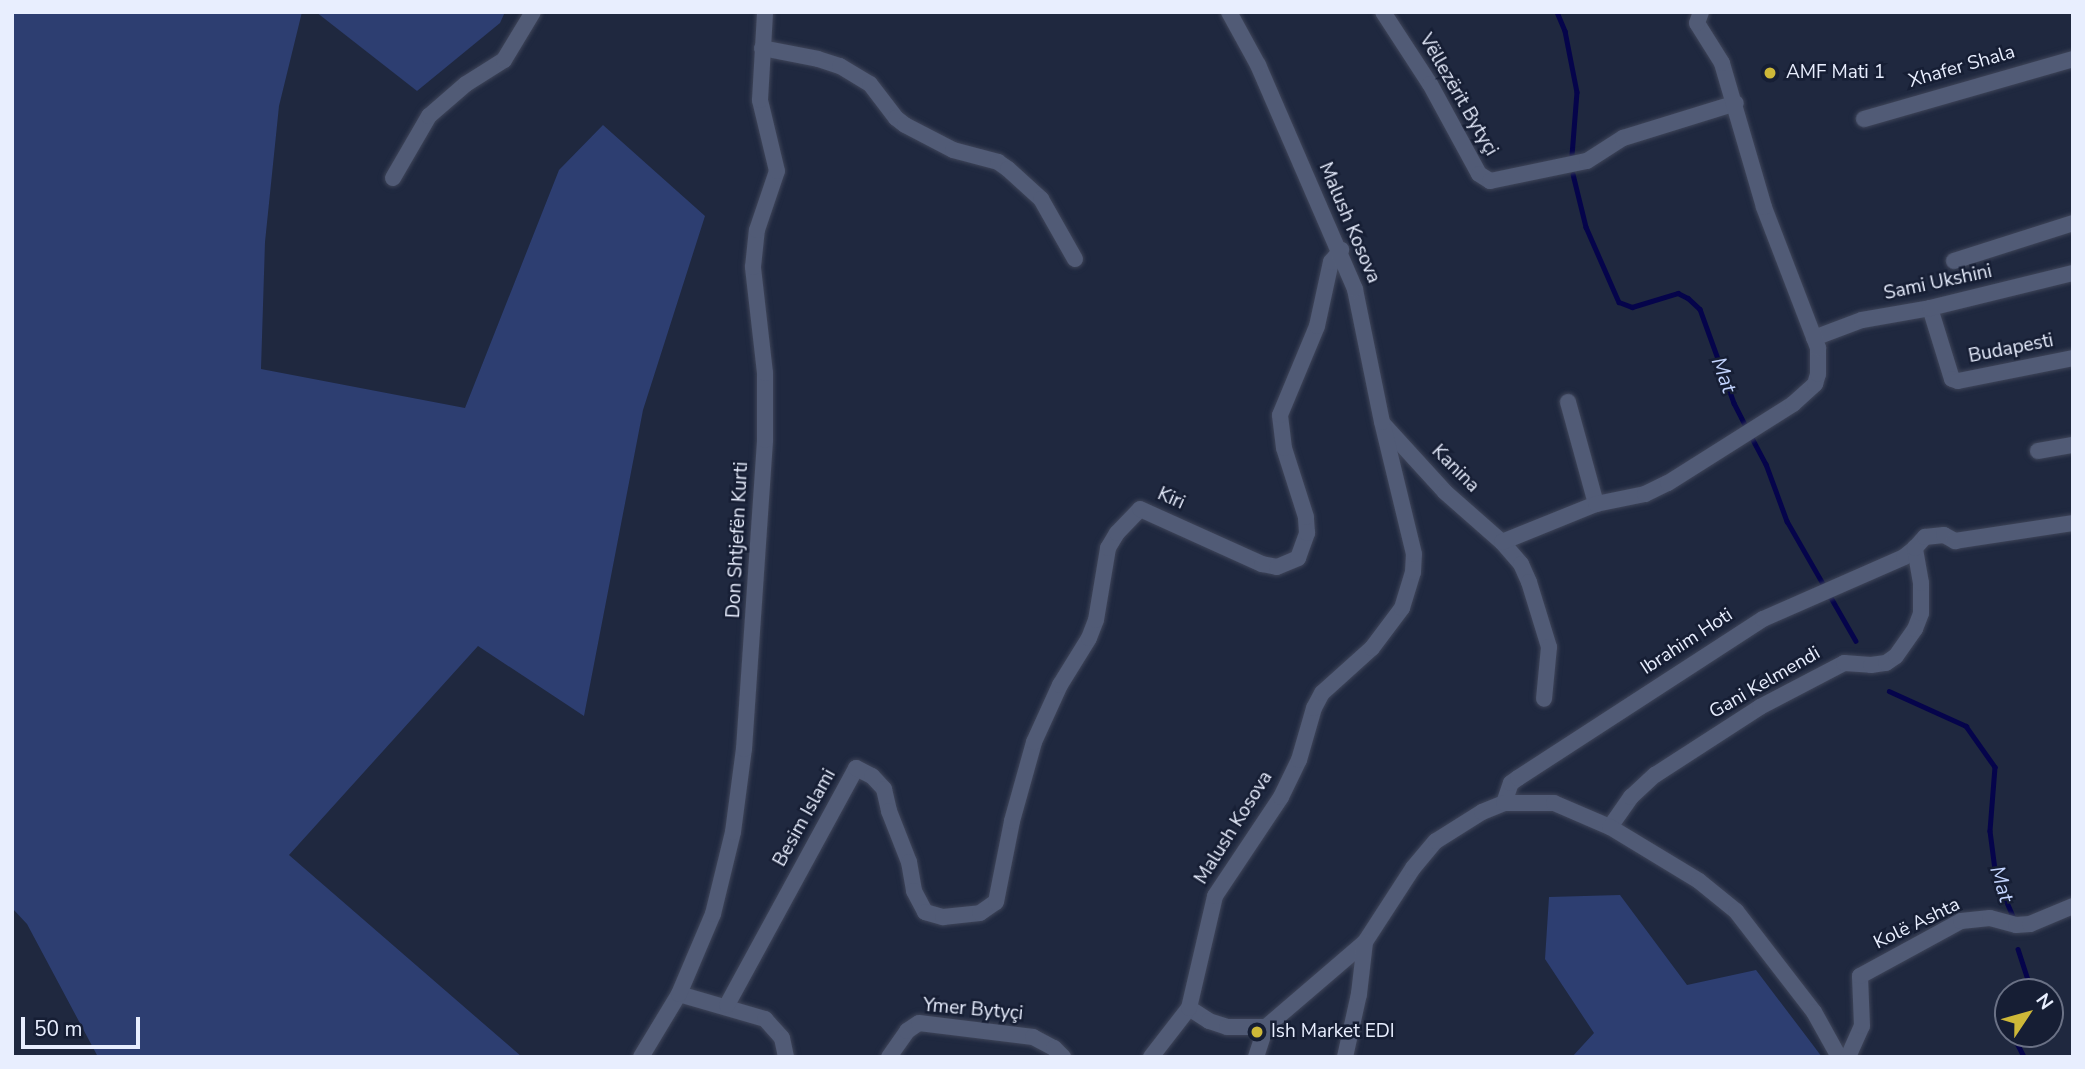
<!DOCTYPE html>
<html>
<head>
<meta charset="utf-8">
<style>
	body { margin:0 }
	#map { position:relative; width:2085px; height:1069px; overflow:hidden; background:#1f283f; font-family:"Nunito Sans",sans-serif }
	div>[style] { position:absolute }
	.green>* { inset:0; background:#2d3e71 }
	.stream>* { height:4.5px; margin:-2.25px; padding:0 2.25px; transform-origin:2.25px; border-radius:2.25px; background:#05044b }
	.roads { filter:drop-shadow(0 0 2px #3f4559) drop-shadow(0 0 2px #3f4559) }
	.minor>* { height:16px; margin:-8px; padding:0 8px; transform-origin:8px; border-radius:8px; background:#515b76 }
	.dots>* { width:19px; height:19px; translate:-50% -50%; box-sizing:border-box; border:4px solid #161e34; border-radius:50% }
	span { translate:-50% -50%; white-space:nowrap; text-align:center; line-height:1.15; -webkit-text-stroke:5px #161e34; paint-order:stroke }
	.street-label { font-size:19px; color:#e8eefe }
	.poi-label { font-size:19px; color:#e8eefe }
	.left { translate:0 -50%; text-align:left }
	.water-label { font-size:21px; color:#c2d3fd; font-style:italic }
	.frame { position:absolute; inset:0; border:14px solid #e8eefe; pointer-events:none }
	.north { position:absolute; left:1994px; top:978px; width:70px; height:70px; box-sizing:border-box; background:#161e34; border:2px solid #6a7185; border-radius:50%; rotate:54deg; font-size:19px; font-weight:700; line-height:28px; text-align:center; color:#e8eefe }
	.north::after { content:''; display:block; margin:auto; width:24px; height:32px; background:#ceb838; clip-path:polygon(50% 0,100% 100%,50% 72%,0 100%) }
	.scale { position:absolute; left:21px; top:1017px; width:119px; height:32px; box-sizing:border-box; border:4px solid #e8eefe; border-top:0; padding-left:9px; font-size:21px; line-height:24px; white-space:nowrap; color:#e8eefe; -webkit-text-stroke:5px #161e34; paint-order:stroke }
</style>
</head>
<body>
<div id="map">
	<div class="green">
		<div style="clip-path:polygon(12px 12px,302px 12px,279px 106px,265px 242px,261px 369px,465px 408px,559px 170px,603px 125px,705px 216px,643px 410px,584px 716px,478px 646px,289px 855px,522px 1057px,98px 1057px,27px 924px,12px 908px)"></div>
		<div style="clip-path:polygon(316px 12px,505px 12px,500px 23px,417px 91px)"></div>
		<div style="clip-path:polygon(1620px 895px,1687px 985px,1756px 970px,1822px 1057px,1572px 1057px,1594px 1033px,1545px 959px,1549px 897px)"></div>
	</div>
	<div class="stream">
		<div style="left:1557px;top:12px;width:21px;rotate:67deg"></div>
		<div style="left:1565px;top:31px;width:62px;rotate:78.9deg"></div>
		<div style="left:1577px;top:92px;width:63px;rotate:94.5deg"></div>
		<div style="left:1573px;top:174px;width:55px;rotate:76.2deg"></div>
		<div style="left:1586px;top:227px;width:82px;rotate:66.3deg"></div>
		<div style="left:1619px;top:302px;width:14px;rotate:21deg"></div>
		<div style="left:1632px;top:307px;width:48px;rotate:-16.9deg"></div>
		<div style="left:1678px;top:293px;width:11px;rotate:27deg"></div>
		<div style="left:1688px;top:298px;width:16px;rotate:43deg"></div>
		<div style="left:1700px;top:309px;width:100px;rotate:70.1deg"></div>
		<div style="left:1734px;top:403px;width:29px;rotate:63deg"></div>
		<div style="left:1751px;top:436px;width:32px;rotate:62deg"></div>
		<div style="left:1766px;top:464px;width:61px;rotate:69.8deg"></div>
		<div style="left:1787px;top:521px;width:138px;rotate:60.1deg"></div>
		<div style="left:1889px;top:691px;width:85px;rotate:24.4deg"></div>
		<div style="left:1966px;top:726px;width:50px;rotate:54.7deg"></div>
		<div style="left:1995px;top:767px;width:64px;rotate:94.5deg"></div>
		<div style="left:1990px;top:831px;width:46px;rotate:82.6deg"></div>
		<div style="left:1996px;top:877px;width:48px;rotate:66.6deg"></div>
		<div style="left:2018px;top:949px;width:45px;rotate:72deg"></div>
		<div style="left:2017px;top:1034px;width:4px;rotate:135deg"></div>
		<div style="left:2014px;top:1037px;width:22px;rotate:63deg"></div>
	</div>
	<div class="roads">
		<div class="minor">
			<div style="left:1383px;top:12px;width:86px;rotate:56.9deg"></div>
			<div style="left:1430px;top:84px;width:102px;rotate:61.4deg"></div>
			<div style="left:1479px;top:174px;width:13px;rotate:32deg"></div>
			<div style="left:1490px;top:181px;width:99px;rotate:-11.7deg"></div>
			<div style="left:1587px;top:161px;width:43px;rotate:-32.6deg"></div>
			<div style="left:1623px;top:138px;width:118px;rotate:-17.2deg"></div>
			<div style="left:762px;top:48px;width:57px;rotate:11.1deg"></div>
			<div style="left:818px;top:59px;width:23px;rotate:18deg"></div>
			<div style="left:840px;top:66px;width:35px;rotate:31deg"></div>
			<div style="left:870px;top:84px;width:43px;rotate:52.6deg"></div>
			<div style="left:896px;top:118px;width:11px;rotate:38deg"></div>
			<div style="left:905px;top:125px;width:54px;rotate:27.5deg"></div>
			<div style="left:953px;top:150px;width:47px;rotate:14.9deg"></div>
			<div style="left:998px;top:162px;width:12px;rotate:35deg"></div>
			<div style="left:1008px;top:169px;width:45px;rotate:42.3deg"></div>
			<div style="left:1041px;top:199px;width:69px;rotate:60.5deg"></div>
			<div style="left:1864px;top:119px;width:217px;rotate:-16deg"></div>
			<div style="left:393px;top:178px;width:72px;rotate:-59.9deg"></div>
			<div style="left:429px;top:116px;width:49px;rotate:-40.9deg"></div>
			<div style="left:466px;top:84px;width:45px;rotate:-32.3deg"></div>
			<div style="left:504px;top:60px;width:56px;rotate:-58.9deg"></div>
			<div style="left:1954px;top:261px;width:125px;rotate:-17.7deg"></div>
			<div style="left:1930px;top:308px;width:74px;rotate:72.8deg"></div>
			<div style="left:1952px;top:379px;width:6px;rotate:18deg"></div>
			<div style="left:1958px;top:381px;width:117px;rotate:-11.3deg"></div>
			<div style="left:1814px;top:338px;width:51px;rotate:-20.6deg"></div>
			<div style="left:1862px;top:320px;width:69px;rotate:-10deg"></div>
			<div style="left:1930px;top:308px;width:147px;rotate:-13.8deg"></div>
			<div style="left:1568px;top:402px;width:106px;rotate:74.6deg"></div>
			<div style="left:1383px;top:424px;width:92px;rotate:47.6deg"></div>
			<div style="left:1445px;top:492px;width:76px;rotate:41.3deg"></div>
			<div style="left:1502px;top:542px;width:29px;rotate:49deg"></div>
			<div style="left:1521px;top:564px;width:20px;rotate:66deg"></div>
			<div style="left:1529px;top:582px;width:68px;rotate:72.9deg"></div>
			<div style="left:1549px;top:647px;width:52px;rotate:95.5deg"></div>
			<div style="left:2038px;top:451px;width:36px;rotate:-10deg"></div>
			<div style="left:1502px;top:542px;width:101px;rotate:-22deg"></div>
			<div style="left:1596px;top:504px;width:50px;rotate:-11.5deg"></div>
			<div style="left:1645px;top:494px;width:25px;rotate:-26deg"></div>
			<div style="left:1668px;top:483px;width:148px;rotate:-32.3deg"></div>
			<div style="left:1793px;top:404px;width:30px;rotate:-42deg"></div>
			<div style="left:1815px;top:384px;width:10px;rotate:-73deg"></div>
			<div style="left:1818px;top:374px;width:26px;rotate:-90deg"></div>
			<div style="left:1818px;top:348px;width:151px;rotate:-111deg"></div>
			<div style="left:1764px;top:207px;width:150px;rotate:-106.3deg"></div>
			<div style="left:1722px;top:63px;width:47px;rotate:-122deg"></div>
			<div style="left:1697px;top:23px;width:12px;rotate:-70deg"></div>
			<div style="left:1504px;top:803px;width:21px;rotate:-71deg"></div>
			<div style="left:1511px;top:783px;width:9px;rotate:-36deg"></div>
			<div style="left:1518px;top:778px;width:292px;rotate:-33deg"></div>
			<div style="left:1763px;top:619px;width:154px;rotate:-23.7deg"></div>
			<div style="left:1904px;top:557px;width:14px;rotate:-39deg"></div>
			<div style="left:1610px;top:827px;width:37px;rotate:-55deg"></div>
			<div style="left:1631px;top:797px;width:33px;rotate:-43deg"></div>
			<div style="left:1655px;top:775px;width:125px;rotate:-32.9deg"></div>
			<div style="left:1760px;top:707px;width:95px;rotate:-27.6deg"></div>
			<div style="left:1844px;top:663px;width:27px;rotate:4deg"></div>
			<div style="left:1871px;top:665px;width:15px;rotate:-8deg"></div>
			<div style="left:1886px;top:663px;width:12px;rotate:-35deg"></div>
			<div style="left:1896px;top:656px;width:33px;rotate:-55deg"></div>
			<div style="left:1915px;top:629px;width:17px;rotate:-69deg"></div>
			<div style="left:1921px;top:613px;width:30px;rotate:-90deg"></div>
			<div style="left:1921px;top:583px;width:36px;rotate:-100deg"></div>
			<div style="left:1915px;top:548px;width:15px;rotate:-48deg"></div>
			<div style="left:1925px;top:537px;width:19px;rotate:-6deg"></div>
			<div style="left:1944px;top:535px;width:13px;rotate:29deg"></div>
			<div style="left:1955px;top:541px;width:119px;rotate:-8.7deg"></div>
			<div style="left:679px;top:994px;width:90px;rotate:16.2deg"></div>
			<div style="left:765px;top:1019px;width:25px;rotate:48deg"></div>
			<div style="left:782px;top:1038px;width:19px;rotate:78deg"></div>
			<div style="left:727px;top:1005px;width:270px;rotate:-61.4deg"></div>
			<div style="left:856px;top:768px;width:18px;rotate:27deg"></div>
			<div style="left:872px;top:776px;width:18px;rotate:47deg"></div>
			<div style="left:884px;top:789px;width:23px;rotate:77deg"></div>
			<div style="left:889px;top:811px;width:55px;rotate:68.6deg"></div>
			<div style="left:909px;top:862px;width:29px;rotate:80deg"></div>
			<div style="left:914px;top:891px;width:24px;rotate:62deg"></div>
			<div style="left:925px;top:912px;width:19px;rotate:16deg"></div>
			<div style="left:943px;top:917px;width:37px;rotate:-6deg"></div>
			<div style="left:980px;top:913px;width:19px;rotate:-35deg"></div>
			<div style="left:996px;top:902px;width:83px;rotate:-78.8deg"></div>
			<div style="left:1012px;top:821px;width:82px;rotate:-74.4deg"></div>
			<div style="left:1034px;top:742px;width:63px;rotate:-65.5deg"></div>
			<div style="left:1060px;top:685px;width:55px;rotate:-58.3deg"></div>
			<div style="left:1089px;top:638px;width:19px;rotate:-69deg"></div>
			<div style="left:1096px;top:620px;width:73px;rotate:-80.5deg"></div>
			<div style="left:1108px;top:548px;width:17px;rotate:-59deg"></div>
			<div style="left:1117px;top:533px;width:33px;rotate:-46deg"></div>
			<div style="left:1140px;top:509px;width:134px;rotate:24.3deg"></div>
			<div style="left:1262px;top:564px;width:15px;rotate:11deg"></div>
			<div style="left:1277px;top:567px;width:23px;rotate:-23deg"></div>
			<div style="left:1298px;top:558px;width:27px;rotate:-70deg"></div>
			<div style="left:1307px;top:533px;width:16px;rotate:-94deg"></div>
			<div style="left:1306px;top:517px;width:72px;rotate:-107.7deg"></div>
			<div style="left:1284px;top:448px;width:33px;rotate:-97deg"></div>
			<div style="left:1280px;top:415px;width:96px;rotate:-67.4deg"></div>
			<div style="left:1317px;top:326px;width:66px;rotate:-77.7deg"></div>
			<div style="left:1331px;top:262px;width:16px;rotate:-50deg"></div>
			<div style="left:1189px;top:1008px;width:24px;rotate:33deg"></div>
			<div style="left:1209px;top:1021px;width:19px;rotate:18deg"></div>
			<div style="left:1227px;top:1027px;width:39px"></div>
			<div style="left:1266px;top:1027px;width:130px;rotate:-40.6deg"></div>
			<div style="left:1365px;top:942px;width:88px;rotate:-57deg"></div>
			<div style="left:1413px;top:868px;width:35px;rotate:-50deg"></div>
			<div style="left:1436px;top:841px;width:54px;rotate:-32.2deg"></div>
			<div style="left:1482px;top:812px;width:24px;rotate:-22deg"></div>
			<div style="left:1504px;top:803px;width:50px"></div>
			<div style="left:1554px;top:803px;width:61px;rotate:23.2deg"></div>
			<div style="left:1610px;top:827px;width:104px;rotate:31.2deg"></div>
			<div style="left:1699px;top:881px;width:48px;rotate:39deg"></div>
			<div style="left:1736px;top:911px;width:128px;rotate:52.3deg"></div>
			<div style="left:1814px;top:1012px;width:51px;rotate:60.9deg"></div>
			<div style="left:641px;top:1057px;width:74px;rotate:-58.9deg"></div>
			<div style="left:679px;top:994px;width:87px;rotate:-67deg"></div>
			<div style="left:713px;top:914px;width:84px;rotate:-76.3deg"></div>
			<div style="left:733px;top:832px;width:84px;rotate:-82.5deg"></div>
			<div style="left:744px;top:749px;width:310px;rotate:-86.1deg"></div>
			<div style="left:765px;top:440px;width:67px;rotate:-90deg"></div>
			<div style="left:765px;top:373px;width:107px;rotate:-96.5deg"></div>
			<div style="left:753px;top:267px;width:37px;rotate:-84deg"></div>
			<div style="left:757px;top:230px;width:62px;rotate:-71.3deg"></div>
			<div style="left:777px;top:171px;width:73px;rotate:-103.5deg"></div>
			<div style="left:760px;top:100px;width:88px;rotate:-86.7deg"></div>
			<div style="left:889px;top:1057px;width:32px;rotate:-55deg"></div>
			<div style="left:907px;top:1031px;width:14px;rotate:-34deg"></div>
			<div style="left:919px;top:1023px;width:115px;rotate:7deg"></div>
			<div style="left:1033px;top:1037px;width:24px;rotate:28deg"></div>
			<div style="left:1054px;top:1048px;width:13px;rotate:45deg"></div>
			<div style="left:1151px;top:1057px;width:62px;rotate:-52.2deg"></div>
			<div style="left:1189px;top:1008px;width:115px;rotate:-76.9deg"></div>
			<div style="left:1215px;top:896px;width:119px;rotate:-56.3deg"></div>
			<div style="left:1281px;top:797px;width:41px;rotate:-64.1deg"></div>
			<div style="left:1299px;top:760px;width:54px;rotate:-73.9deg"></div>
			<div style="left:1314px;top:708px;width:17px;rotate:-62deg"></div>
			<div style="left:1322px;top:693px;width:67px;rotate:-42deg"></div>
			<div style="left:1372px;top:648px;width:50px;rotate:-53.1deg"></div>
			<div style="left:1402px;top:608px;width:38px;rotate:-73deg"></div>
			<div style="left:1413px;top:572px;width:18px;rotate:-87deg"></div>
			<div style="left:1414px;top:554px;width:136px;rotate:-103.6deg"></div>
			<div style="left:1382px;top:422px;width:136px;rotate:-101.5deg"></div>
			<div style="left:1355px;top:289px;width:244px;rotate:-113.4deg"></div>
			<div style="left:1258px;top:65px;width:60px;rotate:-118.7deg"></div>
			<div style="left:1256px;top:1057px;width:32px;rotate:-72deg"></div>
			<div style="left:1345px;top:1057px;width:65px;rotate:-77.5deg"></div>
			<div style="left:1359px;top:994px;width:52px;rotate:-83.4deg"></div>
			<div style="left:1848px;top:1057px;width:34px;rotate:-66deg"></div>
			<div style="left:1862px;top:1026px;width:50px;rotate:-92.3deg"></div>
			<div style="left:1860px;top:976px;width:115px;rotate:-28.6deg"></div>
			<div style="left:1961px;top:921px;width:29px;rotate:-6deg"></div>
			<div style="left:1990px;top:918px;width:27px;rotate:15deg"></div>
			<div style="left:2016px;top:925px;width:14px;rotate:-4deg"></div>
			<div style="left:2030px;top:924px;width:47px;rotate:-22.7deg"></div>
		</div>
	</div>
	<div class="dots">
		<div style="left:1770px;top:73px;background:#ceb838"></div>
		<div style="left:1257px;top:1032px;background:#ceb838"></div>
	</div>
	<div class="street-label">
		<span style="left:1962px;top:67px;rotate:-16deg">Xhafer Shala</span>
		<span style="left:1458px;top:95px;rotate:60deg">Vëllezërit Bytyçi</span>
		<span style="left:1349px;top:223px;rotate:67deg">Malush Kosova</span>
		<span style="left:1938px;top:283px;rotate:-12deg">Sami Ukshini</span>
		<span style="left:2011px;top:349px;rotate:-11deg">Budapesti</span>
		<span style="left:1455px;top:469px;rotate:45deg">Kanina</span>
		<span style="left:1171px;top:499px;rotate:24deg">Kiri</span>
		<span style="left:738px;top:540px;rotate:-87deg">Don Shtjefën Kurti</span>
		<span style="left:1687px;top:642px;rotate:-33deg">Ibrahim Hoti</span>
		<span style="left:1765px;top:683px;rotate:-30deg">Gani Kelmendi</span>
		<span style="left:805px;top:818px;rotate:-61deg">Besim Islami</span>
		<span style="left:1234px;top:828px;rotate:-58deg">Malush Kosova</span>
		<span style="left:1917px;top:924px;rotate:-26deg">Kolë Ashta</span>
		<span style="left:973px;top:1010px;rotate:5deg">Ymer Bytyçi</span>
	</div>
	<div class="poi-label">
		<span class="left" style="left:1786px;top:73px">AMF Mati 1</span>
		<span class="left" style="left:1271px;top:1032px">Ish Market EDI</span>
	</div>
	<div class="water-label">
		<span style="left:1724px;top:375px;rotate:70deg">Mat</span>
		<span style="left:2002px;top:884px;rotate:73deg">Mat</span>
	</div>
	<div class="frame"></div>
	<div class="north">N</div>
	<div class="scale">50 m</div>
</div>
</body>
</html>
